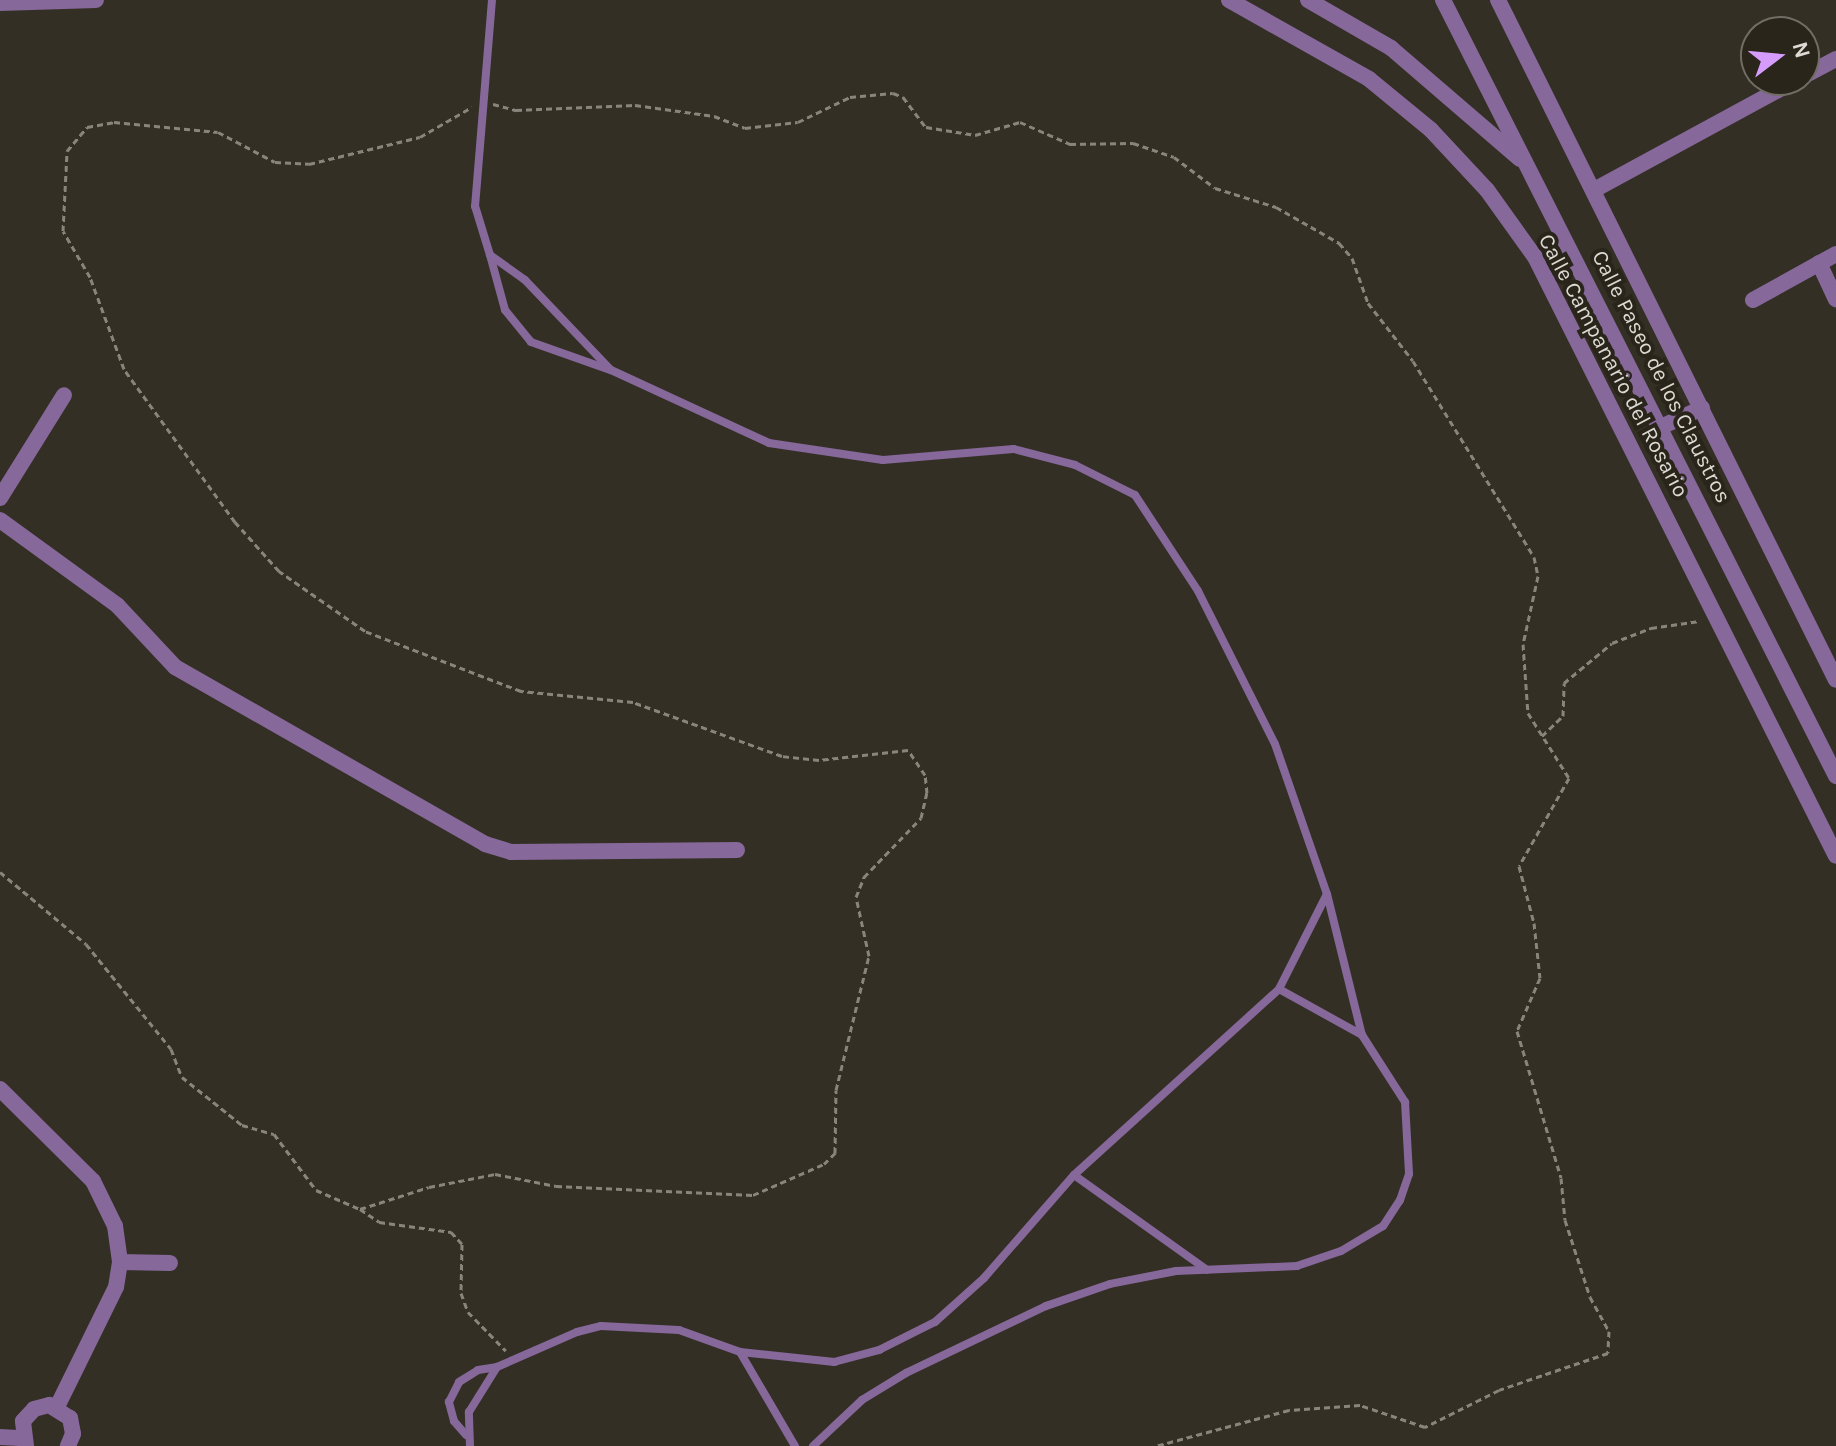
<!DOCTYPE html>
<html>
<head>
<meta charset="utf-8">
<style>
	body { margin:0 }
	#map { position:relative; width:1836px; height:1446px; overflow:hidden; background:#332f25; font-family:Karla,sans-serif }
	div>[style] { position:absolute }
	.path>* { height:3px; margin-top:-1.5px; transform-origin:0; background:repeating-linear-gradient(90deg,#88857c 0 6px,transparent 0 10px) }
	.service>* { height:8px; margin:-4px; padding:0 4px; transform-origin:4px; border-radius:4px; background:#86689a }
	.minor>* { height:16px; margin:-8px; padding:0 8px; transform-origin:8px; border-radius:8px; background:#86689a }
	span { translate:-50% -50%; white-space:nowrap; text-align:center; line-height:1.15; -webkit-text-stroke:8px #29251b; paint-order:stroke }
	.street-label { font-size:22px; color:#dcdad3 }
	.north { position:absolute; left:1740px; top:16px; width:80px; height:80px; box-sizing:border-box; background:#29251b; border:2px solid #716d65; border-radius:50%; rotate:74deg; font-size:22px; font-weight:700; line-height:32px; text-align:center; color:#dcdad3 }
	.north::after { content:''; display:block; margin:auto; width:28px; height:36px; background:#d59cfb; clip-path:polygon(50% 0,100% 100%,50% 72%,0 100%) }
</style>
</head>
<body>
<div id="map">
	<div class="path">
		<div style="left:493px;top:104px;width:24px;rotate:15deg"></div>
		<div style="left:516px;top:110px;width:119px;rotate:-2.4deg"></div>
		<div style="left:635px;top:105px;width:80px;rotate:7.9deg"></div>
		<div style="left:714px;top:116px;width:33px;rotate:21deg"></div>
		<div style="left:745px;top:128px;width:53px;rotate:-6.5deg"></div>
		<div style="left:798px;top:122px;width:58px;rotate:-25.7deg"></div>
		<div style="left:850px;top:97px;width:43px;rotate:-5.3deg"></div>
		<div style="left:893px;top:93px;width:11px;rotate:22deg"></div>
		<div style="left:903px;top:97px;width:38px;rotate:53deg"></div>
		<div style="left:926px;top:127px;width:50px;rotate:9.3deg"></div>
		<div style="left:975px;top:135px;width:47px;rotate:-16.1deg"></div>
		<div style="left:1020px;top:122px;width:55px;rotate:23.7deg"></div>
		<div style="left:1070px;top:144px;width:63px;rotate:-0.9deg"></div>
		<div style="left:1133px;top:143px;width:43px;rotate:18.9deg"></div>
		<div style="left:1174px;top:157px;width:51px;rotate:37.1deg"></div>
		<div style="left:1215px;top:188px;width:64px;rotate:17.3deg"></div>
		<div style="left:1276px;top:207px;width:73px;rotate:29.7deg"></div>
		<div style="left:1339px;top:243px;width:20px;rotate:49deg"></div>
		<div style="left:1352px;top:258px;width:48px;rotate:70.4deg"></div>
		<div style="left:1368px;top:303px;width:73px;rotate:52.2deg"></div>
		<div style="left:1413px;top:361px;width:230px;rotate:58.3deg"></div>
		<div style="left:1534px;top:557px;width:19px;rotate:78deg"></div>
		<div style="left:1538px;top:576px;width:70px;rotate:102.4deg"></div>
		<div style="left:1523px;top:644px;width:69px;rotate:85.9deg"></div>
		<div style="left:1528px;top:713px;width:77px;rotate:57.8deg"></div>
		<div style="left:1569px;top:778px;width:101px;rotate:119.6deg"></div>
		<div style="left:1519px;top:866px;width:59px;rotate:75.3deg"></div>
		<div style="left:1534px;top:923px;width:55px;rotate:83.8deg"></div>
		<div style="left:1540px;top:978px;width:58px;rotate:113.5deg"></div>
		<div style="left:1517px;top:1031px;width:153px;rotate:73.3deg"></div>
		<div style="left:1561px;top:1178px;width:42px;rotate:84.6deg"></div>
		<div style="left:1565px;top:1220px;width:81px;rotate:72deg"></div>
		<div style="left:1590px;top:1297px;width:39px;rotate:61deg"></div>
		<div style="left:1609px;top:1331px;width:22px;rotate:93deg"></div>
		<div style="left:1608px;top:1353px;width:115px;rotate:161.3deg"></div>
		<div style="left:1499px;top:1390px;width:83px;rotate:153.4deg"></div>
		<div style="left:1425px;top:1427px;width:69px;rotate:-161.3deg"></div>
		<div style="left:1360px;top:1405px;width:71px;rotate:176deg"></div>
		<div style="left:1289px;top:1410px;width:138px;rotate:164.9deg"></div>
		<div style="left:1542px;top:736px;width:29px;rotate:-44deg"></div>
		<div style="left:1563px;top:716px;width:33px;rotate:-88deg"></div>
		<div style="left:1564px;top:683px;width:62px;rotate:-39.8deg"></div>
		<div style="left:1612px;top:643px;width:42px;rotate:-21deg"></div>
		<div style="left:1651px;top:628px;width:49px;rotate:-8.1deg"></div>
		<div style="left:0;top:872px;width:112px;rotate:39.9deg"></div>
		<div style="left:86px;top:944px;width:135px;rotate:51deg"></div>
		<div style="left:171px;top:1049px;width:30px;rotate:69deg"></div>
		<div style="left:182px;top:1077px;width:77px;rotate:38.7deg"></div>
		<div style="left:242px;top:1125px;width:33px;rotate:16deg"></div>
		<div style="left:274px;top:1134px;width:70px;rotate:53.1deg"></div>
		<div style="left:316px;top:1190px;width:48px;rotate:23.4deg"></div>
		<div style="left:360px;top:1209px;width:72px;rotate:-17.7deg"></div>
		<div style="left:429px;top:1187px;width:67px;rotate:-11.1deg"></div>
		<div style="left:495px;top:1174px;width:62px;rotate:11.1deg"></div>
		<div style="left:556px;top:1186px;width:197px;rotate:2.6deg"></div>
		<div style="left:753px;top:1195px;width:77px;rotate:-23.6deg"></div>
		<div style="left:824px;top:1164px;width:16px;rotate:-45deg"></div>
		<div style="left:835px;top:1153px;width:63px;rotate:-89.1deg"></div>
		<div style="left:836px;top:1090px;width:138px;rotate:-76.2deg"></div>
		<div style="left:869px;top:956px;width:60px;rotate:-102.4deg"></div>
		<div style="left:856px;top:897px;width:22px;rotate:-68deg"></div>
		<div style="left:864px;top:877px;width:82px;rotate:-46deg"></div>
		<div style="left:921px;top:818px;width:26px;rotate:-77deg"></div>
		<div style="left:927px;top:793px;width:18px;rotate:-96deg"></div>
		<div style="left:925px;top:775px;width:30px;rotate:-124deg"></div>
		<div style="left:908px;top:750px;width:90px;rotate:173.6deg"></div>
		<div style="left:819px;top:760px;width:37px;rotate:-174deg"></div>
		<div style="left:782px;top:756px;width:158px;rotate:-160.1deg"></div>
		<div style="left:633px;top:702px;width:113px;rotate:-174.4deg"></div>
		<div style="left:521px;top:691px;width:167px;rotate:-159deg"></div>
		<div style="left:365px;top:631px;width:105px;rotate:-145.1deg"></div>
		<div style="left:279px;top:571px;width:66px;rotate:-131.9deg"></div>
		<div style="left:235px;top:522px;width:189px;rotate:-126deg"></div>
		<div style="left:124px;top:369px;width:98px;rotate:-110.3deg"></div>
		<div style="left:90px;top:277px;width:53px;rotate:-120.4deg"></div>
		<div style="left:63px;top:231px;width:80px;rotate:-87.1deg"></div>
		<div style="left:67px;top:151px;width:31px;rotate:-50deg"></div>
		<div style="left:87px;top:127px;width:27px;rotate:-10deg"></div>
		<div style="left:114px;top:122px;width:104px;rotate:5.5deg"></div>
		<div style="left:218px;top:132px;width:64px;rotate:27.8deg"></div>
		<div style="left:275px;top:162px;width:34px;rotate:3deg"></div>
		<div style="left:309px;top:164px;width:114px;rotate:-13.7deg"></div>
		<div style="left:420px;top:137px;width:60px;rotate:-30deg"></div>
		<div style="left:360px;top:1209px;width:23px;rotate:34deg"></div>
		<div style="left:379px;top:1222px;width:73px;rotate:7.9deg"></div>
		<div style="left:451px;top:1232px;width:16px;rotate:47deg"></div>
		<div style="left:462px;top:1244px;width:49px;rotate:91.2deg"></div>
		<div style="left:461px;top:1293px;width:20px;rotate:70deg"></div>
		<div style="left:468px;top:1312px;width:54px;rotate:45.7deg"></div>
	</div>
	<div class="service">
		<div style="left:492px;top:0;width:207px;rotate:94.7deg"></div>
		<div style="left:475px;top:206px;width:51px;rotate:73deg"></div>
		<div style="left:490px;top:255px;width:43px;rotate:35.5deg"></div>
		<div style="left:525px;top:280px;width:124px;rotate:46.3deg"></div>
		<div style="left:611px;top:370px;width:174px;rotate:24.8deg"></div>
		<div style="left:769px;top:443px;width:115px;rotate:8.5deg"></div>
		<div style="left:883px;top:460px;width:131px;rotate:-4.8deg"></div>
		<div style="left:1014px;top:449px;width:63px;rotate:14.7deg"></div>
		<div style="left:1075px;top:465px;width:67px;rotate:26.6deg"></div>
		<div style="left:1135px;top:495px;width:115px;rotate:56.7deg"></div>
		<div style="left:1198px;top:591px;width:171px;rotate:63.3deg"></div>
		<div style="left:1275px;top:744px;width:159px;rotate:70.9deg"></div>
		<div style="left:1327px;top:894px;width:145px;rotate:76.1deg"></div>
		<div style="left:1362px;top:1035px;width:80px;rotate:57.3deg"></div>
		<div style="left:1405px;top:1102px;width:72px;rotate:86.8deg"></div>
		<div style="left:1409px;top:1174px;width:28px;rotate:109deg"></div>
		<div style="left:1400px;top:1200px;width:31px;rotate:123deg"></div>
		<div style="left:1383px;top:1226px;width:49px;rotate:149.2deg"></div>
		<div style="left:1341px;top:1251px;width:46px;rotate:161.2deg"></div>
		<div style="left:1297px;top:1266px;width:121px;rotate:177.6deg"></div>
		<div style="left:1176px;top:1271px;width:67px;rotate:168.9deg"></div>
		<div style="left:1110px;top:1284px;width:68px;rotate:161deg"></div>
		<div style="left:1046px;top:1306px;width:155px;rotate:154.4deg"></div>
		<div style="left:906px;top:1373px;width:52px;rotate:148.5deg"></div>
		<div style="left:862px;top:1400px;width:67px;rotate:136.8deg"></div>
		<div style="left:490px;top:255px;width:57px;rotate:74.7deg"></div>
		<div style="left:505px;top:310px;width:41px;rotate:50.9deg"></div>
		<div style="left:531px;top:342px;width:84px;rotate:19.5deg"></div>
		<div style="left:1279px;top:989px;width:95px;rotate:29deg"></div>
		<div style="left:1074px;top:1175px;width:163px;rotate:35.5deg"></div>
		<div style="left:740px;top:1352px;width:109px;rotate:59.7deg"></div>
		<div style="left:466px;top:1435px;width:18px;rotate:-131deg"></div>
		<div style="left:454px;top:1421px;width:20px;rotate:-105deg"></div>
		<div style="left:449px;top:1402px;width:22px;rotate:-63deg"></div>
		<div style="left:459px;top:1382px;width:22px;rotate:-32deg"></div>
		<div style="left:478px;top:1370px;width:18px;rotate:-9deg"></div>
		<div style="left:470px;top:1446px;width:34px;rotate:-92deg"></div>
		<div style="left:469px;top:1412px;width:53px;rotate:-58.1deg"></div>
		<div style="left:497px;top:1367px;width:87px;rotate:-23.6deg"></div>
		<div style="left:577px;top:1332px;width:25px;rotate:-14deg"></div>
		<div style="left:601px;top:1326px;width:78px;rotate:2.9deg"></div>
		<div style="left:679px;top:1330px;width:65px;rotate:19.8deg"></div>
		<div style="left:740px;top:1352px;width:95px;rotate:6.1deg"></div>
		<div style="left:834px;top:1362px;width:47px;rotate:-14.9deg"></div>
		<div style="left:879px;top:1350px;width:63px;rotate:-26.6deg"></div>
		<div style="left:935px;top:1322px;width:66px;rotate:-41.9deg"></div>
		<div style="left:984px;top:1278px;width:137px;rotate:-48.9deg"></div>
		<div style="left:1074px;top:1175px;width:277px;rotate:-42.2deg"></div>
		<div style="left:1279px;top:989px;width:106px;rotate:-63.2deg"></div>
	</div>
	<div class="minor">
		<div style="left:1229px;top:0;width:161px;rotate:29.4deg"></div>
		<div style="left:1369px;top:79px;width:80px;rotate:39.4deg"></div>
		<div style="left:1431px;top:130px;width:82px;rotate:47deg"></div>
		<div style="left:1487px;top:190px;width:82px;rotate:54.4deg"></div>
		<div style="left:1535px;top:257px;width:670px;rotate:63.32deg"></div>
		<div style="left:1308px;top:0;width:96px;rotate:30deg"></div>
		<div style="left:1391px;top:48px;width:170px;rotate:40.7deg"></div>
		<div style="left:1443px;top:0;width:870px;rotate:63.14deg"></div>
		<div style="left:1498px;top:0;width:759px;rotate:63.57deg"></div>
		<div style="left:0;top:3px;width:96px;rotate:-1.8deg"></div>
		<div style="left:1804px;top:76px;width:36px;rotate:-28deg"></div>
		<div style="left:1594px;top:190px;width:231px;rotate:-28.5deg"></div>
		<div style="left:1819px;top:263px;width:40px;rotate:65deg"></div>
		<div style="left:1753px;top:300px;width:95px;rotate:-29deg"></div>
		<div style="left:1663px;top:426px;width:43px;rotate:-24.8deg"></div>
		<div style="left:0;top:498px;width:121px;rotate:-58.1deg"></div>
		<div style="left:0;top:520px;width:145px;rotate:36deg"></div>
		<div style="left:117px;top:605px;width:85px;rotate:46.9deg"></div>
		<div style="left:175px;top:667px;width:357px;rotate:29.7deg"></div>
		<div style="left:485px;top:844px;width:27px;rotate:17deg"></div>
		<div style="left:511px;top:852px;width:226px;rotate:-0.5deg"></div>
		<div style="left:0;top:1089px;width:131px;rotate:44.7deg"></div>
		<div style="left:93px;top:1181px;width:50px;rotate:63.9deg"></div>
		<div style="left:115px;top:1226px;width:36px;rotate:82deg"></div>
		<div style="left:120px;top:1262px;width:25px;rotate:99deg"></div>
		<div style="left:116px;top:1287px;width:134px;rotate:116.2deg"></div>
		<div style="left:120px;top:1262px;width:50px;rotate:1.1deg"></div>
		<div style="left:0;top:1437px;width:22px;rotate:3deg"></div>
		<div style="left:26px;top:1446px;width:25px;rotate:-97deg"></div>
		<div style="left:23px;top:1421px;width:16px;rotate:-47deg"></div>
		<div style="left:34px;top:1409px;width:16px;rotate:-15deg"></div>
		<div style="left:49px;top:1405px;width:25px;rotate:32deg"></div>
		<div style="left:70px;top:1418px;width:16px;rotate:79deg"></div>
		<div style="left:73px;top:1434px;width:13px;rotate:113deg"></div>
	</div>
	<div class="street-label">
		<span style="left:1613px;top:366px;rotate:62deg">Calle Campanario del Rosario</span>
		<span style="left:1661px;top:377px;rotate:63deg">Calle Paseo de los Claustros</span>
	</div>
	<div class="north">N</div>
</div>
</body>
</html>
